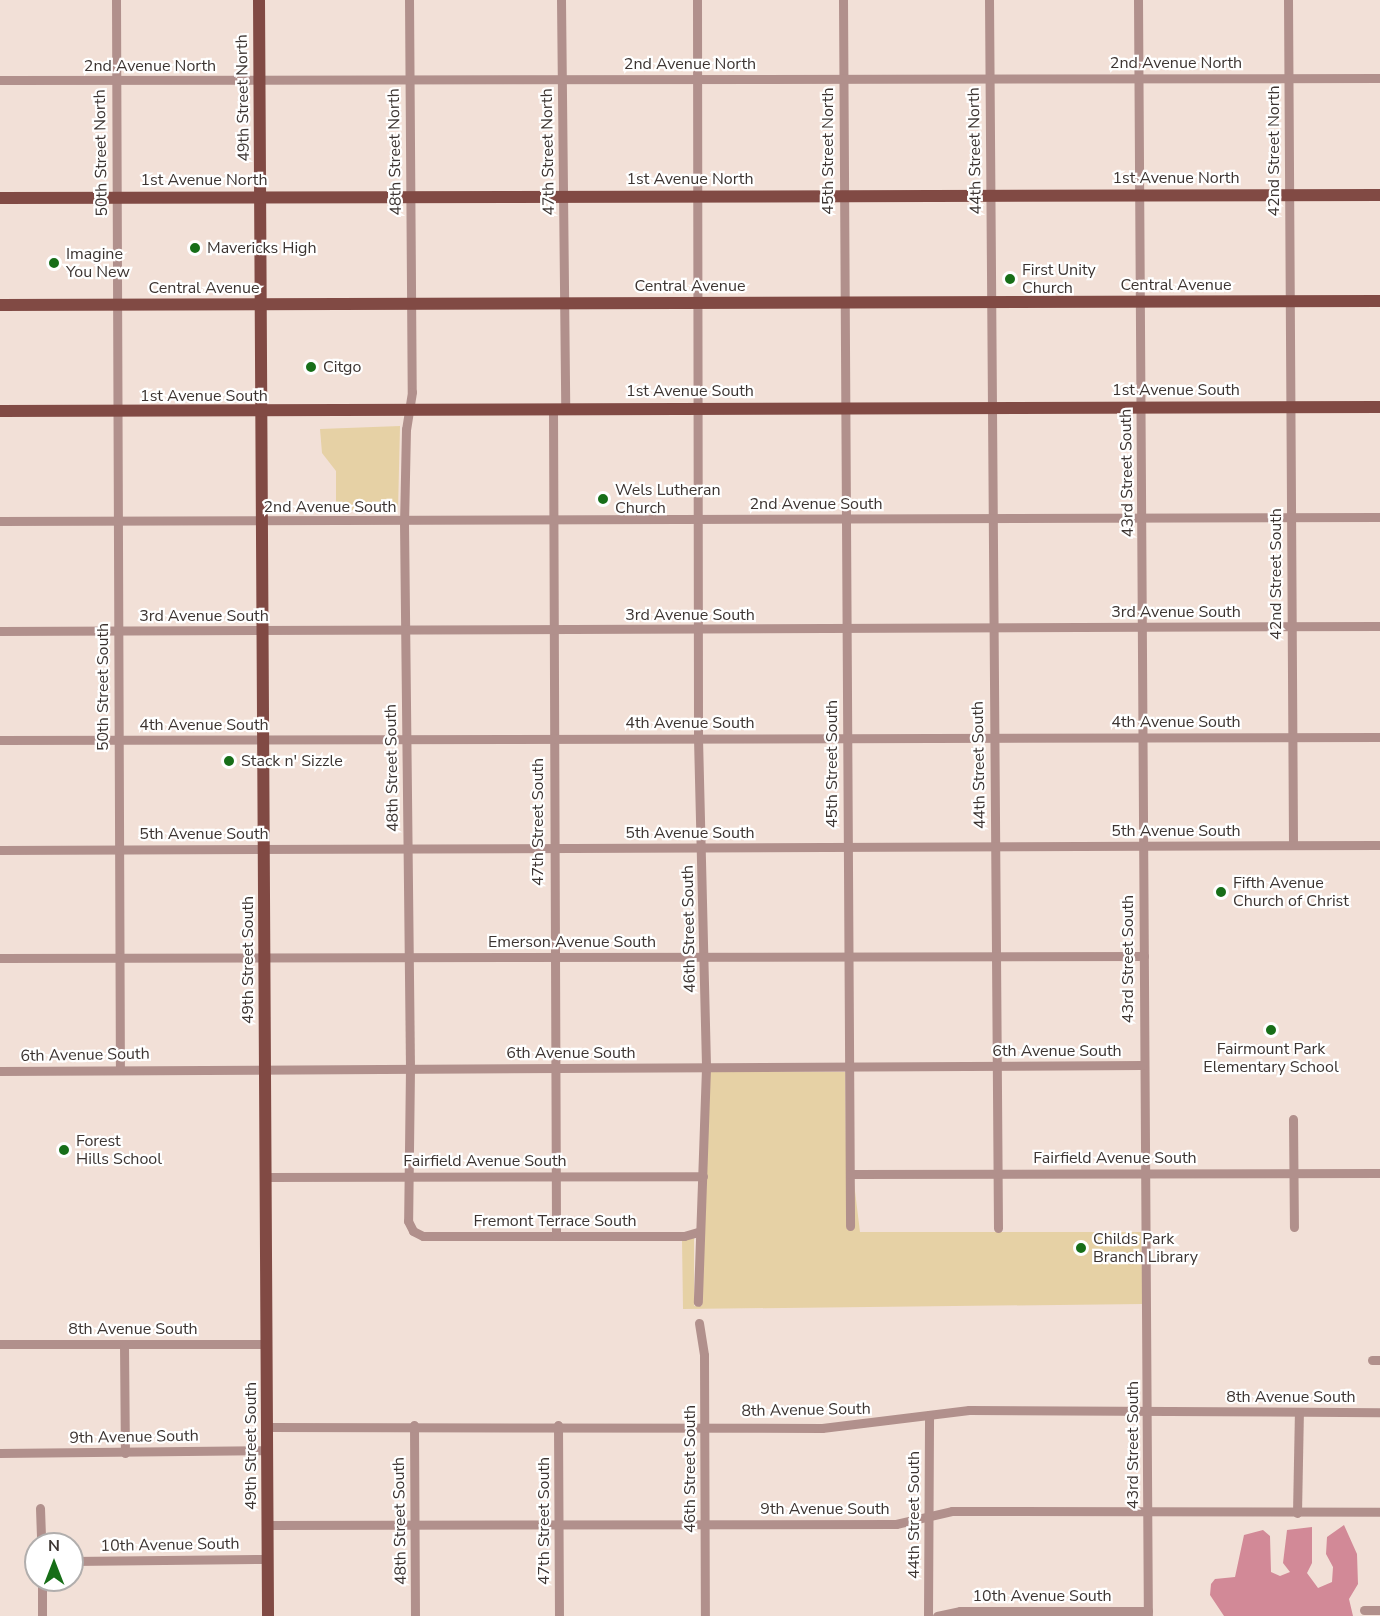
<!DOCTYPE html>
<html>
<head>
<meta charset="utf-8">
<style>
	body { margin:0 }
	#map { position:relative; width:1380px; height:1616px; overflow:hidden; background:#f2e0d7; font-family:"Nunito Sans",sans-serif }
	div>[style] { position:absolute }
	.green>* { inset:0; background:#e6d1a5 }
	.water>* { inset:0; background:#d28997 }
	.minor>* { height:9px; margin:-4.5px; padding:0 4.5px; transform-origin:4.5px; border-radius:4.5px; background:#b1908c }
	.major>* { height:12px; margin:-6px; padding:0 6px; transform-origin:6px; border-radius:6px; background:#814a44 }
	.dots>* { width:16px; height:16px; translate:-50% -50%; box-sizing:border-box; border:3px solid #fff; border-radius:50% }
	span { translate:-50% -50%; white-space:nowrap; text-align:center; line-height:1.15; -webkit-text-stroke:4.5px #fff; paint-order:stroke }
	.street-label { font-size:16px; color:#3c3431 }
	.poi-label { font-size:16px; color:#3c3431 }
	.left { translate:0 -50%; text-align:left }
	.north { position:absolute; left:24px; top:1532px; width:60px; height:60px; box-sizing:border-box; background:#fff; border:2px solid #b1aead; border-radius:50%; rotate:0deg; font-size:16px; font-weight:700; line-height:24px; text-align:center; color:#3c3431 }
	.north::after { content:''; display:block; margin:auto; width:21px; height:27px; background:#176e18; clip-path:polygon(50% 0,100% 100%,50% 72%,0 100%) }
</style>
</head>
<body>
<div id="map">
	<div class="green">
		<div style="clip-path:polygon(400px 426px,398px 512px,336px 510px,336px 471px,322px 453px,320px 429px)"></div>
		<div style="clip-path:polygon(710px 1072px,845px 1072px,847px 1230px,854px 1230px,854px 1183px,860px 1232px,1141px 1232px,1143px 1304px,683px 1309px,682px 1240px,694px 1237px,694px 1306px,702px 1306px)"></div>
	</div>
	<div class="water">
		<div style="clip-path:polygon(1344px 1525px,1357px 1554px,1358px 1584px,1349px 1599px,1353px 1616px,1224px 1616px,1210px 1595px,1211px 1584px,1215px 1579px,1235px 1577px,1244px 1535px,1263px 1530px,1270px 1536px,1271px 1572px,1280px 1576px,1290px 1572px,1283px 1563px,1287px 1530px,1312px 1527px,1312px 1563px,1307px 1573px,1318px 1588px,1332px 1582px,1333px 1567px,1326px 1554px,1327px 1537px)"></div>
	</div>
	<div class="minor">
		<div style="left:116px;top:0;width:1069px;rotate:89.79deg"></div>
		<div style="left:409px;top:0;width:392px;rotate:89.6deg"></div>
		<div style="left:412px;top:392px;width:37px;rotate:99deg"></div>
		<div style="left:406px;top:429px;width:93px;rotate:91.2deg"></div>
		<div style="left:404px;top:522px;width:546px;rotate:89.37deg"></div>
		<div style="left:410px;top:1068px;width:153px;rotate:90.7deg"></div>
		<div style="left:408px;top:1221px;width:11px;rotate:63deg"></div>
		<div style="left:413px;top:1231px;width:11px;rotate:27deg"></div>
		<div style="left:423px;top:1236px;width:261px"></div>
		<div style="left:684px;top:1236px;width:15px;rotate:-16deg"></div>
		<div style="left:561px;top:0;width:408px;rotate:89.4deg"></div>
		<div style="left:697px;top:0;width:738px;rotate:89.92deg"></div>
		<div style="left:698px;top:738px;width:330px;rotate:88.6deg"></div>
		<div style="left:706px;top:1068px;width:234px;rotate:92deg"></div>
		<div style="left:843px;top:0;width:1226px;rotate:89.67deg"></div>
		<div style="left:989px;top:0;width:1228px;rotate:89.58deg"></div>
		<div style="left:1138px;top:0;width:1616px;rotate:89.65deg"></div>
		<div style="left:1288px;top:0;width:845px;rotate:89.66deg"></div>
		<div style="left:0;top:80px;width:1380px;rotate:-0.08deg"></div>
		<div style="left:553px;top:408px;width:828px;rotate:89.79deg"></div>
		<div style="left:0;top:521px;width:1380px;rotate:-0.17deg"></div>
		<div style="left:0;top:631px;width:1380px;rotate:-0.21deg"></div>
		<div style="left:0;top:740px;width:1380px;rotate:-0.12deg"></div>
		<div style="left:0;top:850px;width:1380px;rotate:-0.21deg"></div>
		<div style="left:0;top:958px;width:1144px;rotate:-0.1deg"></div>
		<div style="left:0;top:1071px;width:1142px;rotate:-0.3deg"></div>
		<div style="left:1293px;top:1119px;width:108px;rotate:89.5deg"></div>
		<div style="left:850px;top:1174px;width:530px;rotate:-0.11deg"></div>
		<div style="left:266px;top:1177px;width:437px;rotate:-0.1deg"></div>
		<div style="left:699px;top:1323px;width:32px;rotate:81deg"></div>
		<div style="left:704px;top:1355px;width:261px;rotate:89.8deg"></div>
		<div style="left:0;top:1344px;width:267px"></div>
		<div style="left:124px;top:1344px;width:109px;rotate:89.5deg"></div>
		<div style="left:1372px;top:1360px;width:8px"></div>
		<div style="left:414px;top:1425px;width:191px;rotate:89.7deg"></div>
		<div style="left:558px;top:1425px;width:191px;rotate:89.7deg"></div>
		<div style="left:267px;top:1427px;width:555px;rotate:0.1deg"></div>
		<div style="left:822px;top:1428px;width:148px;rotate:-7deg"></div>
		<div style="left:969px;top:1410px;width:411px;rotate:0.3deg"></div>
		<div style="left:0;top:1453px;width:268px;rotate:-0.6deg"></div>
		<div style="left:40px;top:1508px;width:36px;rotate:88deg"></div>
		<div style="left:1297px;top:1513px;width:100px;rotate:-88.9deg"></div>
		<div style="left:268px;top:1525px;width:628px;rotate:-0.09deg"></div>
		<div style="left:896px;top:1524px;width:57px;rotate:-13.1deg"></div>
		<div style="left:952px;top:1511px;width:428px;rotate:0.1deg"></div>
		<div style="left:72px;top:1561px;width:196px;rotate:-0.6deg"></div>
		<div style="left:42px;top:1580px;width:36px;rotate:90deg"></div>
		<div style="left:1364px;top:1610px;width:16px"></div>
		<div style="left:928px;top:1616px;width:201px;rotate:-89.7deg"></div>
		<div style="left:937px;top:1616px;width:24px;rotate:-12deg"></div>
		<div style="left:960px;top:1611px;width:188px"></div>
	</div>
	<div class="major">
		<div style="left:259px;top:0;width:1616px;rotate:89.68deg"></div>
		<div style="left:0;top:198px;width:1380px;rotate:-0.12deg"></div>
		<div style="left:0;top:305px;width:1380px;rotate:-0.17deg"></div>
		<div style="left:0;top:411px;width:1380px;rotate:-0.17deg"></div>
	</div>
	<div class="dots">
		<div style="left:195px;top:248px;background:#176e18"></div>
		<div style="left:54px;top:263px;background:#176e18"></div>
		<div style="left:1010px;top:279px;background:#176e18"></div>
		<div style="left:311px;top:367px;background:#176e18"></div>
		<div style="left:603px;top:499px;background:#176e18"></div>
		<div style="left:229px;top:761px;background:#176e18"></div>
		<div style="left:1221px;top:892px;background:#176e18"></div>
		<div style="left:1271px;top:1030px;background:#176e18"></div>
		<div style="left:64px;top:1150px;background:#176e18"></div>
		<div style="left:1081px;top:1248px;background:#176e18"></div>
	</div>
	<div class="street-label">
		<span style="left:1176px;top:63px">2nd Avenue North</span>
		<span style="left:690px;top:64px">2nd Avenue North</span>
		<span style="left:150px;top:66px">2nd Avenue North</span>
		<span style="left:243px;top:98px;rotate:-91deg">49th Street North</span>
		<span style="left:828px;top:151px;rotate:-90deg">45th Street North</span>
		<span style="left:975px;top:151px;rotate:-91deg">44th Street North</span>
		<span style="left:1274px;top:151px;rotate:-90deg">42nd Street North</span>
		<span style="left:395px;top:152px;rotate:-91deg">48th Street North</span>
		<span style="left:548px;top:152px;rotate:-91deg">47th Street North</span>
		<span style="left:101px;top:153px;rotate:-91deg">50th Street North</span>
		<span style="left:1176px;top:178px">1st Avenue North</span>
		<span style="left:690px;top:179px">1st Avenue North</span>
		<span style="left:204px;top:180px">1st Avenue North</span>
		<span style="left:1176px;top:285px">Central Avenue</span>
		<span style="left:690px;top:286px">Central Avenue</span>
		<span style="left:204px;top:288px">Central Avenue</span>
		<span style="left:1176px;top:390px">1st Avenue South</span>
		<span style="left:690px;top:391px">1st Avenue South</span>
		<span style="left:204px;top:396px">1st Avenue South</span>
		<span style="left:1127px;top:473px;rotate:-91deg">43rd Street South</span>
		<span style="left:816px;top:504px">2nd Avenue South</span>
		<span style="left:330px;top:507px">2nd Avenue South</span>
		<span style="left:1276px;top:574px;rotate:-90deg">42nd Street South</span>
		<span style="left:1176px;top:612px">3rd Avenue South</span>
		<span style="left:690px;top:615px">3rd Avenue South</span>
		<span style="left:204px;top:616px">3rd Avenue South</span>
		<span style="left:103px;top:687px;rotate:-90deg">50th Street South</span>
		<span style="left:1176px;top:722px">4th Avenue South</span>
		<span style="left:690px;top:723px">4th Avenue South</span>
		<span style="left:204px;top:725px">4th Avenue South</span>
		<span style="left:832px;top:764px;rotate:-90deg">45th Street South</span>
		<span style="left:979px;top:765px;rotate:-91deg">44th Street South</span>
		<span style="left:392px;top:768px;rotate:-91deg">48th Street South</span>
		<span style="left:538px;top:822px;rotate:-90deg">47th Street South</span>
		<span style="left:1176px;top:831px">5th Avenue South</span>
		<span style="left:690px;top:833px">5th Avenue South</span>
		<span style="left:204px;top:834px">5th Avenue South</span>
		<span style="left:689px;top:929px;rotate:-91deg">46th Street South</span>
		<span style="left:572px;top:942px">Emerson Avenue South</span>
		<span style="left:1128px;top:959px;rotate:-90deg">43rd Street South</span>
		<span style="left:248px;top:960px;rotate:-90deg">49th Street South</span>
		<span style="left:1057px;top:1051px">6th Avenue South</span>
		<span style="left:571px;top:1053px">6th Avenue South</span>
		<span style="left:85px;top:1055px;rotate:-1deg">6th Avenue South</span>
		<span style="left:1115px;top:1158px">Fairfield Avenue South</span>
		<span style="left:485px;top:1161px">Fairfield Avenue South</span>
		<span style="left:555px;top:1221px">Fremont Terrace South</span>
		<span style="left:133px;top:1329px">8th Avenue South</span>
		<span style="left:1291px;top:1397px">8th Avenue South</span>
		<span style="left:806px;top:1410px;rotate:-1deg">8th Avenue South</span>
		<span style="left:134px;top:1437px;rotate:-1deg">9th Avenue South</span>
		<span style="left:1133px;top:1445px;rotate:-90deg">43rd Street South</span>
		<span style="left:251px;top:1446px;rotate:-90deg">49th Street South</span>
		<span style="left:690px;top:1469px;rotate:-90deg">46th Street South</span>
		<span style="left:825px;top:1509px">9th Avenue South</span>
		<span style="left:914px;top:1515px;rotate:-90deg">44th Street South</span>
		<span style="left:400px;top:1521px;rotate:-91deg">48th Street South</span>
		<span style="left:544px;top:1521px;rotate:-90deg">47th Street South</span>
		<span style="left:170px;top:1545px;rotate:-1deg">10th Avenue South</span>
		<span style="left:1042px;top:1596px">10th Avenue South</span>
	</div>
	<div class="poi-label">
		<span class="left" style="left:207px;top:248px">Mavericks High</span>
		<span class="left" style="left:66px;top:263px">Imagine<br>You New</span>
		<span class="left" style="left:1022px;top:279px">First Unity<br>Church</span>
		<span class="left" style="left:323px;top:367px">Citgo</span>
		<span class="left" style="left:615px;top:499px">Wels Lutheran<br>Church</span>
		<span class="left" style="left:241px;top:761px">Stack n' Sizzle</span>
		<span class="left" style="left:1233px;top:892px">Fifth Avenue<br>Church of Christ</span>
		<span style="left:1271px;top:1058px">Fairmount Park<br>Elementary School</span>
		<span class="left" style="left:76px;top:1150px">Forest<br>Hills School</span>
		<span class="left" style="left:1093px;top:1248px">Childs Park<br>Branch Library</span>
	</div>
	<div class="north">N</div>
</div>
</body>
</html>
